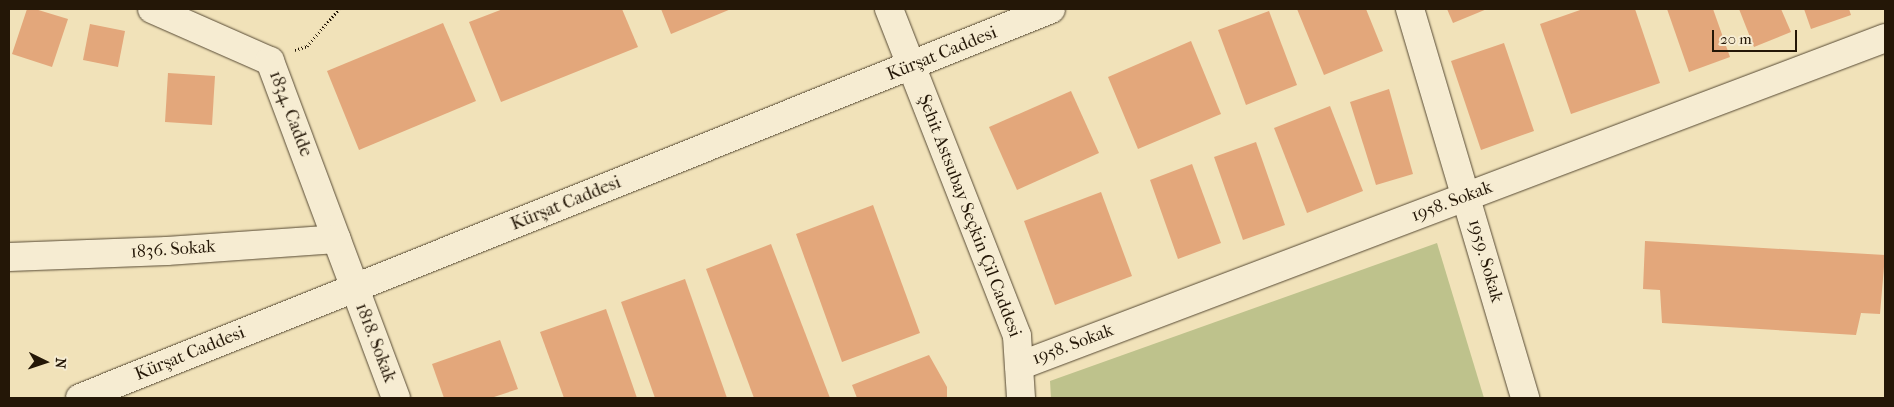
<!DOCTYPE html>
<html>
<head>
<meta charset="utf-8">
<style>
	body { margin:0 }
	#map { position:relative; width:1894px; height:407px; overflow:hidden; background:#f1e2b9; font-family:"IM FELL French Canon",serif }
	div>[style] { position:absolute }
	.green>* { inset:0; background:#bec28c }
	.building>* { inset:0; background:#e3a77b }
	.path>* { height:3px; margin-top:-1.5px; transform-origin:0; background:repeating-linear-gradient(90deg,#241707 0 1px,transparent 0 3.5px) }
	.roads { filter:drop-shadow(0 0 1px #574a34) drop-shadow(0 0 1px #574a34) }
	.street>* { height:28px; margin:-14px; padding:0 14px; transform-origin:14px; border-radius:14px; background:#f6ecd2 }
	.secondary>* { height:28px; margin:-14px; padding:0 14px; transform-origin:14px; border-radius:14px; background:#f6ecd2 }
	span { translate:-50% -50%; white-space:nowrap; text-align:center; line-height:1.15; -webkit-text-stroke:4px #f6ecd2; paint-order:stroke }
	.street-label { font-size:18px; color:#241707 }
	.frame { position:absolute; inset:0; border:10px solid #241707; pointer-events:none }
	.north { position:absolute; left:20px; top:337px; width:50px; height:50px; -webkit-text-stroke:4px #f6ecd2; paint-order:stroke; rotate:94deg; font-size:14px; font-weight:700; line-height:20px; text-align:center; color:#241707 }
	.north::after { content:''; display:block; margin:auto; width:18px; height:22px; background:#241707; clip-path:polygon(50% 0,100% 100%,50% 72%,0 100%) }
	.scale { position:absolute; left:1712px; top:30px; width:85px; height:22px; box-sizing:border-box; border:2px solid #241707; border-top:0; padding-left:6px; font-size:15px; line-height:18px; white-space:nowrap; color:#241707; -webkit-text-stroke:4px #f6ecd2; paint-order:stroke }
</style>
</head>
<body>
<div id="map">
	<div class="green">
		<div style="clip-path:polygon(1437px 243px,1484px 398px,1051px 398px,1050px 381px)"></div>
	</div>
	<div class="building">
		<div style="clip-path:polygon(27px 9px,35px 9px,68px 19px,52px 67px,12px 54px)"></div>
		<div style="clip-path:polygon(503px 9px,622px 9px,638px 47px,501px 102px,469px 22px)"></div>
		<div style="clip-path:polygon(661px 9px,731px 9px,671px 34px)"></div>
		<div style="clip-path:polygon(1297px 9px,1366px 9px,1383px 51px,1324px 75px)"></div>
		<div style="clip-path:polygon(1447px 9px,1487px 9px,1453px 23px)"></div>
		<div style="clip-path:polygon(1583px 9px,1635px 9px,1660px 83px,1571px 114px,1540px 24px)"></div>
		<div style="clip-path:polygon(1667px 9px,1713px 9px,1730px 57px,1689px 72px)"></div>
		<div style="clip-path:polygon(1739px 9px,1781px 9px,1791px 32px,1754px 47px)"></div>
		<div style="clip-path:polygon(1804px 9px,1849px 9px,1851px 15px,1811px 29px)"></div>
		<div style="clip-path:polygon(1269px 11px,1297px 85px,1246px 105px,1218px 30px)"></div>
		<div style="clip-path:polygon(443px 23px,476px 101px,359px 150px,327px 71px)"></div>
		<div style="clip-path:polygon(90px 24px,125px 31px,118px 67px,83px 60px)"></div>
		<div style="clip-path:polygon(1191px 41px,1221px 114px,1138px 149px,1108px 77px)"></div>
		<div style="clip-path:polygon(1504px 43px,1534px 131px,1481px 150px,1451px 61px)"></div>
		<div style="clip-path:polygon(168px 73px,215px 76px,212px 125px,165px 122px)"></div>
		<div style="clip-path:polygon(1389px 89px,1413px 174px,1376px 185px,1350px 102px)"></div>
		<div style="clip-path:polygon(1071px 91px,1099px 153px,1017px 190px,989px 127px)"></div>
		<div style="clip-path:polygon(1330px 106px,1363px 191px,1307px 213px,1274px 128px)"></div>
		<div style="clip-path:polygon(1256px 142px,1285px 225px,1243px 240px,1214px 157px)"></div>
		<div style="clip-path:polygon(1192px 164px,1221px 243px,1178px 259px,1150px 180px)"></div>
		<div style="clip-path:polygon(1101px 192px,1132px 276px,1055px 305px,1024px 221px)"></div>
		<div style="clip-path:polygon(873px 205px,920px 333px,842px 362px,796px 234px)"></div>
		<div style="clip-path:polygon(1645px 241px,1885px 255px,1880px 314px,1861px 313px,1856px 335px,1662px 323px,1660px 290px,1643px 289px)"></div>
		<div style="clip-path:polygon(771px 244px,830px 398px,754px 398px,706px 269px)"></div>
		<div style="clip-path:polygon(685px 279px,727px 398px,655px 398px,621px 302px)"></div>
		<div style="clip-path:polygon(606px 309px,637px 398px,564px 398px,540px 332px)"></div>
		<div style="clip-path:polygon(500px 340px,518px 389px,491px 398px,444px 398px,432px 364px)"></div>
		<div style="clip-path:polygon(929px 355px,947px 387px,947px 398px,857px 398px,852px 385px)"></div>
	</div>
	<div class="path">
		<div style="left:295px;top:50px;width:13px;rotate:-18deg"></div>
		<div style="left:307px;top:46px;width:49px;rotate:-49.1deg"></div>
	</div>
	<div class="roads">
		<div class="street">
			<div style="left:152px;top:9px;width:129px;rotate:23.8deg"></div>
			<div style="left:270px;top:61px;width:360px;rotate:69.5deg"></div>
			<div style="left:889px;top:9px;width:351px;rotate:68.6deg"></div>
			<div style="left:1017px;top:336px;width:62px;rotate:86.3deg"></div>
			<div style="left:1410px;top:9px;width:406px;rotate:73.5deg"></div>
			<div style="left:9px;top:257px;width:158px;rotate:-2.2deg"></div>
			<div style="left:167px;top:251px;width:170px;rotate:-4deg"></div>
			<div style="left:1019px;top:366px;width:926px;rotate:-20.74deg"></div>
		</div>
		<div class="secondary">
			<div style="left:80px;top:398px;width:1046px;rotate:-21.83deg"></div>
		</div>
	</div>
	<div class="street-label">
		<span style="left:942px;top:54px;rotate:-22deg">Kürşat Caddesi</span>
		<span style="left:290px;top:114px;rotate:69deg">1834. Cadde</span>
		<span style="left:1452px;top:202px;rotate:-21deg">1958. Sokak</span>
		<span style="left:566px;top:204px;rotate:-22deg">Kürşat Caddesi</span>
		<span style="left:969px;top:216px;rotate:69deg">Şehit Astsubay Seçkin Çil Caddesi</span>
		<span style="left:173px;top:250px;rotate:-4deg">1836. Sokak</span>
		<span style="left:1485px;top:261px;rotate:74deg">1959. Sokak</span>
		<span style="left:375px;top:343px;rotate:69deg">1818. Sokak</span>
		<span style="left:1073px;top:345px;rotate:-21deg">1958. Sokak</span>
		<span style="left:190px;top:354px;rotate:-22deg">Kürşat Caddesi</span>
	</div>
	<div class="frame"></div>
	<div class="north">N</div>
	<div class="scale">20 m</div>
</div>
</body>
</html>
